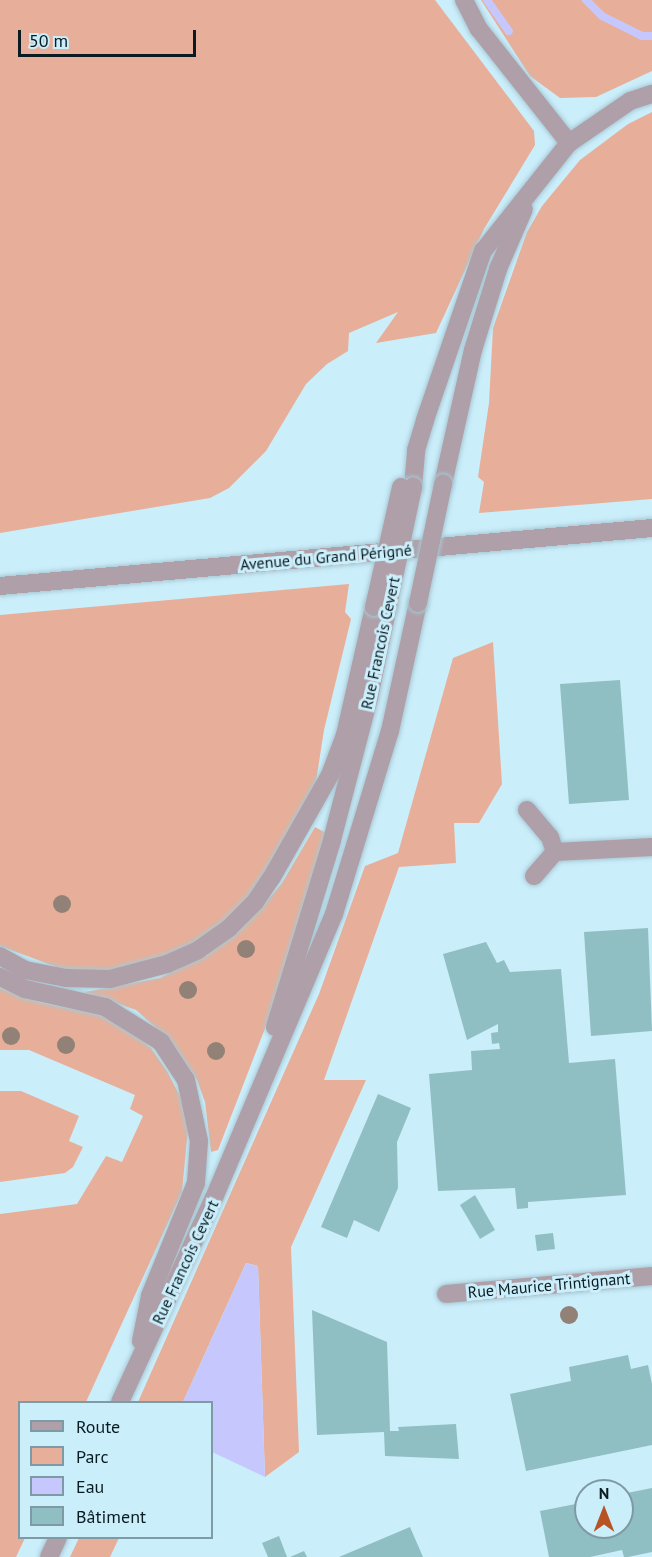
<!DOCTYPE html>
<html>
<head>
<meta charset="utf-8">
<style>
	body { margin:0 }
	#map { position:relative; width:652px; height:1557px; overflow:hidden; background:#cbeefb; font-family:"PT Sans",sans-serif }
	div>[style] { position:absolute }
	.green>* { inset:0; background:#e7af99 }
	.water>* { inset:0; background:#c6c8fd }
	.stream>* { height:8px; margin:-4px; padding:0 4px; transform-origin:4px; border-radius:4px; background:#c6c8fd }
	.building>* { inset:0; background:#8fbfc3 }
	.roads { filter:drop-shadow(0 0 2px #a8c8d4) drop-shadow(0 0 2px #a8c8d4) }
	.minor>* { height:18px; margin:-9px; padding:0 9px; transform-origin:9px; border-radius:9px; background:#af9fa8 }
	.bridges { filter:drop-shadow(0 0 2px #a8c8d4) drop-shadow(0 0 2px #a8c8d4) }
	.minor-bridge>* { height:18px; margin:-9px; padding:0 9px; transform-origin:9px; border-radius:9px; background:#af9fa8 }
	.trees>* { width:18px; height:18px; margin:-9px; border-radius:50%; background:#928176 }
	span { translate:-50% -50%; white-space:nowrap; text-align:center; line-height:1.15; -webkit-text-stroke:6px #cbeefb; paint-order:stroke }
	.street-label { font-size:16px; color:#0a1b21 }
	.legend { position:absolute; left:18px; top:1401px; width:195px; height:138px; box-sizing:border-box; background:#cbeefb; border:2px solid #7e9aa4; margin:0; padding:8px 10px; list-style:none; font-size:18px; color:#0a1b21 }
	.legend li { display:flex; align-items:center; gap:12px; height:30px }
	.legend b { width:30px; border:2px solid #7e9aa4 }
	.north { position:absolute; left:574px; top:1479px; width:60px; height:60px; box-sizing:border-box; background:#cbeefb; border:2px solid #7e9aa4; border-radius:50%; rotate:0deg; font-size:16px; font-weight:700; line-height:24px; text-align:center; color:#0a1b21 }
	.north::after { content:''; display:block; margin:auto; width:21px; height:27px; background:#b85324; clip-path:polygon(50% 0,100% 100%,50% 72%,0 100%) }
	.scale { position:absolute; left:18px; top:30px; width:178px; height:27px; box-sizing:border-box; border:3px solid #0a1b21; border-top:0; padding-left:8px; font-size:18px; line-height:21px; white-space:nowrap; color:#0a1b21; -webkit-text-stroke:4px #cbeefb; paint-order:stroke }
</style>
</head>
<body>
<div id="map">
	<div class="green">
		<div style="clip-path:polygon(0 0,435px 0,534px 131px,535px 145px,484px 229px,436px 333px,376px 343px,398px 312px,349px 333px,348px 351px,327px 364px,306px 384px,266px 451px,229px 488px,210px 498px,0 533px)"></div>
		<div style="clip-path:polygon(481px 0,652px 0,652px 71px,596px 97px,560px 98px,530px 76px)"></div>
		<div style="clip-path:polygon(652px 112px,652px 499px,479px 513px,484px 482px,478px 477px,489px 403px,493px 328px,527px 232px,542px 206px,580px 160px,628px 124px)"></div>
		<div style="clip-path:polygon(349px 584px,345px 612px,351px 619px,324px 730px,315px 788px,287px 842px,245px 900px,214px 930px,178px 952px,114px 971px,62px 969px,0 946px,0 615px)"></div>
		<div style="clip-path:polygon(493px 642px,502px 784px,479px 823px,454px 823px,456px 863px,399px 867px,324px 1080px,366px 1080px,291px 1247px,299px 1452px,265px 1477px,258px 1266px,246px 1263px,183px 1402px,138px 1402px,319px 994px,365px 866px,398px 853px,453px 658px)"></div>
		<div style="clip-path:polygon(315px 827px,328px 834px,269px 1018px,218px 1150px,211px 1152px,205px 1102px,197px 1080px,172px 1042px,136px 1010px,85px 992px,160px 978px,209px 953px,261px 908px,282px 883px)"></div>
		<div style="clip-path:polygon(0 988px,39px 1002px,99px 1015px,128px 1029px,151px 1048px,167px 1071px,181px 1098px,188px 1129px,182px 1192px,86px 1402px,20px 1402px,20px 1538px,25px 1538px,16px 1557px,0 1557px,0 1214px,77px 1204px,106px 1156px,122px 1162px,143px 1116px,130px 1109px,135px 1095px,29px 1050px,0 1050px)"></div>
		<div style="clip-path:polygon(0 1091px,21px 1091px,79px 1116px,69px 1141px,83px 1147px,73px 1167px,65px 1173px,0 1182px)"></div>
		<div style="clip-path:polygon(79px 1538px,119px 1538px,110px 1557px,70px 1557px)"></div>
	</div>
	<div class="water">
		<div style="clip-path:polygon(246px 1263px,258px 1266px,265px 1477px,212px 1452px,212px 1402px,183px 1402px)"></div>
	</div>
	<div class="stream">
		<div style="left:487px;top:0;width:38px;rotate:55deg"></div>
		<div style="left:586px;top:0;width:23px;rotate:45deg"></div>
		<div style="left:602px;top:16px;width:45px;rotate:26.6deg"></div>
		<div style="left:642px;top:36px;width:10px"></div>
	</div>
	<div class="building">
		<div style="clip-path:polygon(620px 680px,629px 800px,569px 804px,560px 684px)"></div>
		<div style="clip-path:polygon(648px 928px,652px 1031px,591px 1036px,584px 932px)"></div>
		<div style="clip-path:polygon(486px 942px,497px 963px,504px 960px,510px 972px,561px 969px,569px 1063px,615px 1059px,626px 1195px,528px 1202px,528px 1208px,517px 1209px,515px 1188px,438px 1191px,429px 1074px,472px 1070px,471px 1051px,500px 1049px,499px 1043px,492px 1044px,491px 1033px,498px 1032px,498px 1024px,467px 1040px,443px 954px)"></div>
		<div style="clip-path:polygon(378px 1094px,411px 1108px,397px 1142px,398px 1188px,379px 1232px,354px 1220px,347px 1238px,321px 1227px)"></div>
		<div style="clip-path:polygon(475px 1195px,495px 1230px,480px 1239px,460px 1205px)"></div>
		<div style="clip-path:polygon(553px 1233px,555px 1249px,537px 1251px,535px 1235px)"></div>
		<div style="clip-path:polygon(312px 1310px,387px 1342px,390px 1431px,399px 1431px,398px 1427px,456px 1424px,459px 1459px,385px 1456px,384px 1432px,317px 1435px)"></div>
		<div style="clip-path:polygon(628px 1355px,631px 1369px,648px 1365px,652px 1384px,652px 1445px,526px 1471px,510px 1394px,571px 1381px,569px 1367px)"></div>
		<div style="clip-path:polygon(652px 1488px,652px 1552px,628px 1557px,624px 1557px,622px 1550px,590px 1557px,549px 1557px,540px 1511px,586px 1502px,586px 1527px,622px 1527px,622px 1494px)"></div>
		<div style="clip-path:polygon(410px 1527px,423px 1557px,339px 1557px)"></div>
		<div style="clip-path:polygon(279px 1536px,287px 1557px,268px 1557px,262px 1543px)"></div>
		<div style="clip-path:polygon(304px 1551px,307px 1557px,290px 1557px)"></div>
	</div>
	<div class="roads">
		<div class="minor">
			<div style="left:464px;top:0;width:33px;rotate:63deg"></div>
			<div style="left:479px;top:29px;width:145px;rotate:51.7deg"></div>
			<div style="left:443px;top:484px;width:137px;rotate:-77.4deg"></div>
			<div style="left:473px;top:350px;width:85px;rotate:-72.8deg"></div>
			<div style="left:498px;top:269px;width:65px;rotate:-66.6deg"></div>
			<div style="left:413px;top:487px;width:37px;rotate:-85deg"></div>
			<div style="left:416px;top:450px;width:31px;rotate:-73deg"></div>
			<div style="left:425px;top:420px;width:179px;rotate:-71.1deg"></div>
			<div style="left:483px;top:251px;width:138px;rotate:-51.5deg"></div>
			<div style="left:569px;top:143px;width:74px;rotate:-34.5deg"></div>
			<div style="left:630px;top:101px;width:23px;rotate:-18deg"></div>
			<div style="left:0;top:586px;width:655px;rotate:-5.08deg"></div>
			<div style="left:527px;top:810px;width:35px;rotate:50deg"></div>
			<div style="left:550px;top:837px;width:16px;rotate:72deg"></div>
			<div style="left:555px;top:852px;width:97px;rotate:-3deg"></div>
			<div style="left:534px;top:876px;width:32px;rotate:-49deg"></div>
			<div style="left:0;top:956px;width:29px;rotate:29deg"></div>
			<div style="left:25px;top:970px;width:42px;rotate:11deg"></div>
			<div style="left:66px;top:978px;width:44px;rotate:1.3deg"></div>
			<div style="left:110px;top:979px;width:59px;rotate:-14.7deg"></div>
			<div style="left:167px;top:964px;width:34px;rotate:-24deg"></div>
			<div style="left:198px;top:950px;width:38px;rotate:-35deg"></div>
			<div style="left:229px;top:928px;width:37px;rotate:-45deg"></div>
			<div style="left:255px;top:902px;width:30px;rotate:-56deg"></div>
			<div style="left:272px;top:877px;width:117px;rotate:-60.4deg"></div>
			<div style="left:330px;top:775px;width:43px;rotate:-69.4deg"></div>
			<div style="left:345px;top:735px;width:131px;rotate:-77.2deg"></div>
			<div style="left:0;top:977px;width:28px;rotate:26deg"></div>
			<div style="left:25px;top:989px;width:82px;rotate:12.7deg"></div>
			<div style="left:105px;top:1007px;width:66px;rotate:32deg"></div>
			<div style="left:161px;top:1042px;width:45px;rotate:56.7deg"></div>
			<div style="left:186px;top:1080px;width:62px;rotate:78deg"></div>
			<div style="left:199px;top:1141px;width:42px;rotate:94.1deg"></div>
			<div style="left:196px;top:1183px;width:122px;rotate:112.2deg"></div>
			<div style="left:150px;top:1296px;width:46px;rotate:101.3deg"></div>
			<div style="left:275px;top:1027px;width:195px;rotate:-73deg"></div>
			<div style="left:332px;top:840px;width:147px;rotate:-75.4deg"></div>
			<div style="left:369px;top:698px;width:94px;rotate:-78.3deg"></div>
			<div style="left:446px;top:1294px;width:207px;rotate:-5deg"></div>
			<div style="left:120px;top:1402px;width:225px;rotate:-65.3deg"></div>
			<div style="left:214px;top:1198px;width:308px;rotate:-67.1deg"></div>
			<div style="left:334px;top:914px;width:191px;rotate:-73deg"></div>
			<div style="left:390px;top:731px;width:131px;rotate:-77.7deg"></div>
			<div style="left:49px;top:1557px;width:21px;rotate:-65deg"></div>
		</div>
	</div>
	<div class="bridges">
		<div class="minor-bridge">
			<div style="left:418px;top:603px;width:122px;rotate:-78.1deg"></div>
			<div style="left:388px;top:606px;width:122px;rotate:-78.1deg"></div>
			<div style="left:374px;top:607px;width:123px;rotate:-77.3deg"></div>
		</div>
	</div>
	<div class="trees">
		<div style="left:62px;top:904px"></div>
		<div style="left:246px;top:949px"></div>
		<div style="left:188px;top:990px"></div>
		<div style="left:11px;top:1036px"></div>
		<div style="left:66px;top:1045px"></div>
		<div style="left:216px;top:1051px"></div>
		<div style="left:569px;top:1315px"></div>
	</div>
	<div class="street-label">
		<span style="left:326px;top:557px;rotate:-5deg">Avenue du Grand Périgné</span>
		<span style="left:380px;top:643px;rotate:-78deg">Rue Francois Cevert</span>
		<span style="left:185px;top:1262px;rotate:-65deg">Rue Francois Cevert</span>
		<span style="left:549px;top:1285px;rotate:-5deg">Rue Maurice Trintignant</span>
	</div>
	<ul class="legend">
	<li><b style="height:8px;background:#af9fa8"></b>Route</li>
	<li><b style="height:16px;background:#e7af99"></b>Parc</li>
	<li><b style="height:16px;background:#c6c8fd"></b>Eau</li>
	<li><b style="height:16px;background:#8fbfc3"></b>Bâtiment</li>
	</ul>
	<div class="north">N</div>
	<div class="scale">50 m</div>
</div>
</body>
</html>
